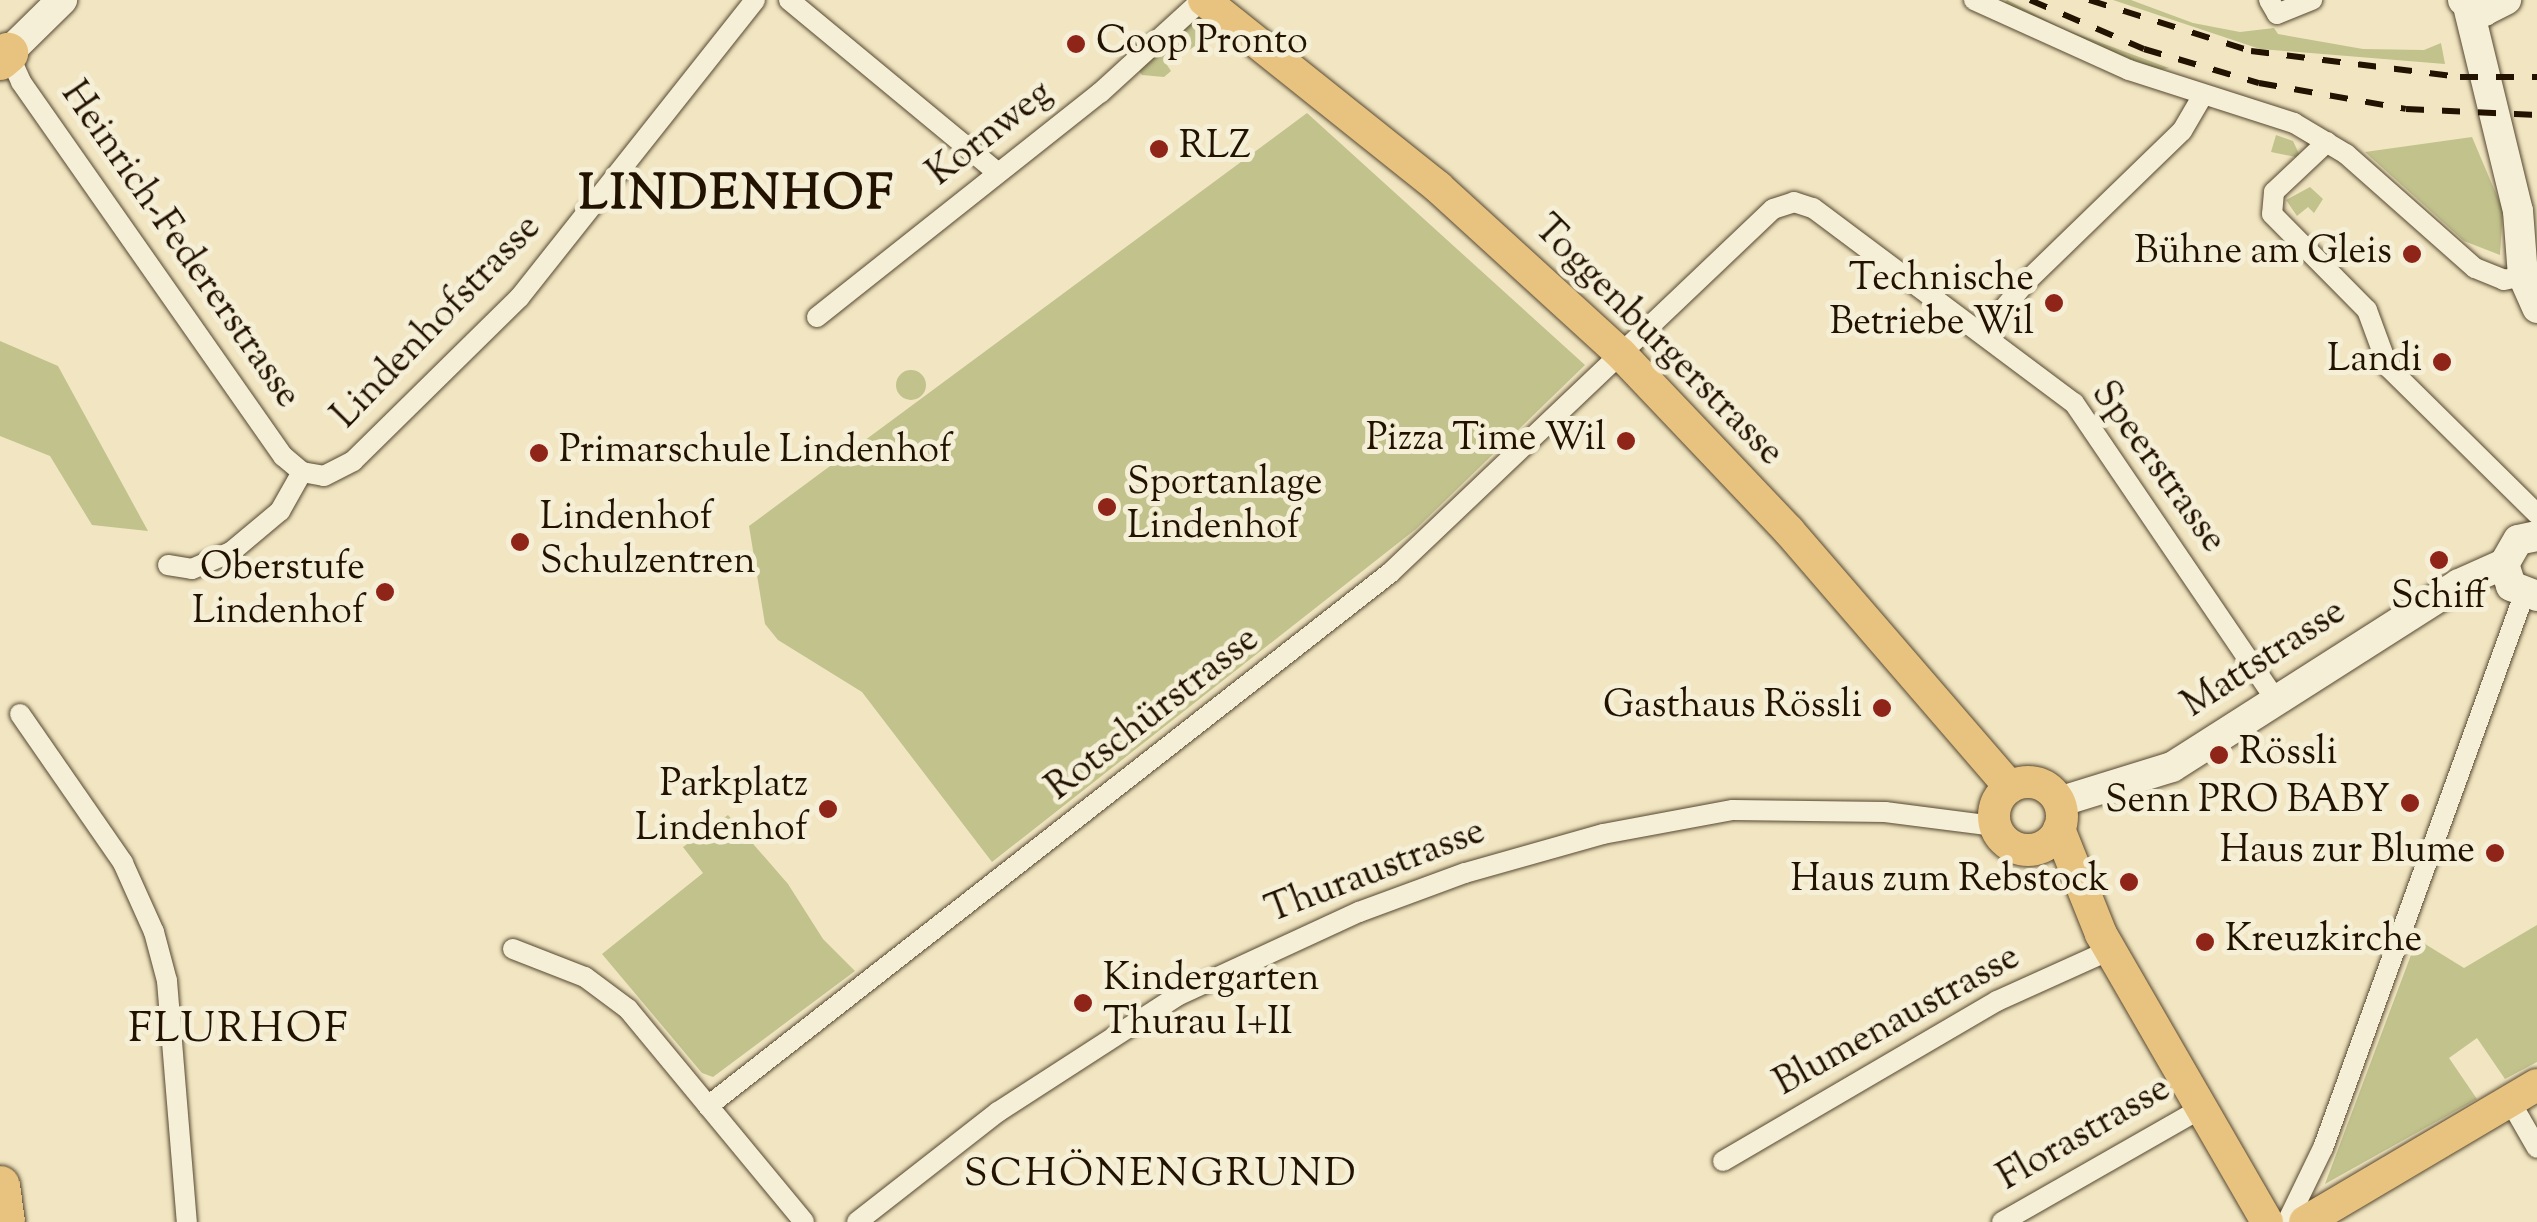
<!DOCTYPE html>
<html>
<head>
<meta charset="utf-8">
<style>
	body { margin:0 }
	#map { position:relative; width:2537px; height:1222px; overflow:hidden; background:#f1e6c1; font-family:"Sorts Mill Goudy",serif }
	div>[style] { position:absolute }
	.green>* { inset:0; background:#c2c28d }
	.round { border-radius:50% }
	.roads { filter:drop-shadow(0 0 2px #564730) drop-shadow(0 0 2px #564730) }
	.street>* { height:20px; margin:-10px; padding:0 10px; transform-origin:10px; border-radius:10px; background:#f6efd7 }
	.secondary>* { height:30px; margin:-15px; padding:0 15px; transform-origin:15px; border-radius:15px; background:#f6efd7 }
	.primary>* { height:32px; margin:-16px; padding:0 16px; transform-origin:16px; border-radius:16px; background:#e8c380 }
	.primary>.ring { margin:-16px; padding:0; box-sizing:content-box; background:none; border:32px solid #e8c380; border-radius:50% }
	.highway>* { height:40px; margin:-20px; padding:0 20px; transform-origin:20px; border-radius:20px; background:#e8c380 }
	.rail>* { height:6px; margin-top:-3px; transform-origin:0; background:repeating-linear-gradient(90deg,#221200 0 18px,transparent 0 36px) }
	.dots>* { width:28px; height:28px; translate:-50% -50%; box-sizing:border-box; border:5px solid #f6efd7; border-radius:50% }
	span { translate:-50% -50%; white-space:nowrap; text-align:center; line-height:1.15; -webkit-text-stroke:10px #f6efd7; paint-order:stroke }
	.poi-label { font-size:38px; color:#221200 }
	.left { translate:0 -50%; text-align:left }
	.right { translate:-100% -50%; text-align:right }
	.street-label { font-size:38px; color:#221200 }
	.neighbourhood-label { font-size:40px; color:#221200; letter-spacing:2.5px }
	.quarter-label { font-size:42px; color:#221200; letter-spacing:2.5px }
	.district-label { font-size:48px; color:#221200; font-weight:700; letter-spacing:2.5px }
</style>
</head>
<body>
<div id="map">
	<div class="green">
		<div style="clip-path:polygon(2007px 0,2064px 29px,2169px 68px,2159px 70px,2054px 29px,2004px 4px)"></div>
		<div style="clip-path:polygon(2113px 0,2131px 0,2193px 23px,2240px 32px,2274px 28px,2278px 34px,2363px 49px,2424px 50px,2441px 43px,2445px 64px,2260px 49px)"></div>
		<div style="clip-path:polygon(1186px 23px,1213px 34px,1167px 65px,1171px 71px,1164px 77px,1142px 75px,1136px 67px)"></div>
		<div style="clip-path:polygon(1307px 113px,1585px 365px,1416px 529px,992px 862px,862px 692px,778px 640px,765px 624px,749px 526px)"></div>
		<div style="clip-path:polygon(2276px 135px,2293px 141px,2301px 158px,2271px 152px)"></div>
		<div style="clip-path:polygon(2472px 137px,2503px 210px,2500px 255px,2464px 241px,2365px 152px)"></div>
		<div style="clip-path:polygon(2310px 187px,2323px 199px,2314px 213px,2308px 207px,2297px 216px,2286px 200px)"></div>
		<div style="clip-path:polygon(0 341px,58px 366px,148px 531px,92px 525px,50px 456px,0 436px)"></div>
		<div class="round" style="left:896px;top:370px;width:30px;height:30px"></div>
		<div style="clip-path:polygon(728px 815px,788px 884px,823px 939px,855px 971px,713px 1077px,702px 1073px,602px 954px,703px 873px,683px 847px)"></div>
		<div style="clip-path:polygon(2537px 925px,2537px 1062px,2505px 1079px,2477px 1038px,2449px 1058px,2477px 1099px,2325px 1184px,2417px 939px,2464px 968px)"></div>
	</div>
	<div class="roads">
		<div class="street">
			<div style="left:789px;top:0;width:271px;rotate:39.6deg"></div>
			<div style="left:1974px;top:0;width:170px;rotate:24.3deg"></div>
			<div style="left:2129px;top:70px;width:173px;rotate:17.8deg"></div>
			<div style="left:2294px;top:123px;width:61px;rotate:30.8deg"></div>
			<div style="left:2346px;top:154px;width:172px;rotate:41.5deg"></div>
			<div style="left:2475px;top:268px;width:31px;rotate:22deg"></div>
			<div style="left:2504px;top:280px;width:19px;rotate:-12deg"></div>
			<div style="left:2269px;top:0;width:16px;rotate:60deg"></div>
			<div style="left:2277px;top:14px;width:38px;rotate:-22deg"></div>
			<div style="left:6px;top:48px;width:37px;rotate:66deg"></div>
			<div style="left:21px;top:82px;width:457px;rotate:55deg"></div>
			<div style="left:283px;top:456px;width:25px;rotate:40deg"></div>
			<div style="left:302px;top:472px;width:22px;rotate:10deg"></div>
			<div style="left:324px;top:476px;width:33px;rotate:-27deg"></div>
			<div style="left:353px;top:461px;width:233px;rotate:-44.5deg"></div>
			<div style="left:519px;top:298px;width:380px;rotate:-51.6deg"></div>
			<div style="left:2327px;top:142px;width:73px;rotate:136.7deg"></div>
			<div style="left:2274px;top:192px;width:22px;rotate:95deg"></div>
			<div style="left:2272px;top:214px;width:135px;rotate:45.3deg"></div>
			<div style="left:2367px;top:310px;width:61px;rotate:69.8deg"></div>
			<div style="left:2388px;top:367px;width:209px;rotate:44.6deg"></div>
			<div style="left:817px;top:317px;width:361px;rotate:-38.4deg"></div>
			<div style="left:1100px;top:93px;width:138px;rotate:-42.4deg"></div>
			<div style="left:1983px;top:333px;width:67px;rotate:-49.9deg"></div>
			<div style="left:2026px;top:282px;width:217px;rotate:-44.1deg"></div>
			<div style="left:2182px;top:131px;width:42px;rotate:-59.7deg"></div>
			<div style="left:168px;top:565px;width:24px;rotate:9deg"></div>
			<div style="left:192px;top:569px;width:43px;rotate:-23.6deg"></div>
			<div style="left:231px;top:552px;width:64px;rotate:-39.9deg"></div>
			<div style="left:280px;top:511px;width:45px;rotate:-60.6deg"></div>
			<div style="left:20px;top:714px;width:181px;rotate:55.3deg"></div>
			<div style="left:123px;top:863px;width:76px;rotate:65.8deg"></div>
			<div style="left:154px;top:932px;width:51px;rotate:75.1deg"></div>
			<div style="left:167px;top:981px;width:242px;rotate:85.3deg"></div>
			<div style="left:513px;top:949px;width:77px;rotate:21.3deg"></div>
			<div style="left:585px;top:977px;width:54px;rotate:36.7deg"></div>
			<div style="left:628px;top:1009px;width:276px;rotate:50.4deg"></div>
			<div style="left:2510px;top:1101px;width:54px;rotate:60.1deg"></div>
			<div style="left:708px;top:1106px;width:866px;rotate:-38.01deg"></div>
			<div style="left:1390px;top:573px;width:528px;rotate:-43.54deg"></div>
			<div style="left:1773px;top:209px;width:22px;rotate:-18deg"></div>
			<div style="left:1794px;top:202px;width:20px;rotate:18deg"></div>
			<div style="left:1813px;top:208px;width:326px;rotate:36.8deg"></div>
			<div style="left:2074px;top:403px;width:359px;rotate:55.8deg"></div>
			<div style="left:1723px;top:1161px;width:317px;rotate:-30.3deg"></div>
			<div style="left:1997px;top:1001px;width:124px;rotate:-24.3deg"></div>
			<div style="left:857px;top:1222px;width:179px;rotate:-38deg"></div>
			<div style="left:998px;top:1112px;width:213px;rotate:-32.9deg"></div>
			<div style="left:1177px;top:996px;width:200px;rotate:-24.8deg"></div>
			<div style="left:1359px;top:912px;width:113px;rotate:-20.2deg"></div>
			<div style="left:1465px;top:873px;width:143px;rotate:-15.8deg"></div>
			<div style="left:1603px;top:834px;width:132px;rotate:-10.5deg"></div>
			<div style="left:1733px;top:810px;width:152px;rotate:0.8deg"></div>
			<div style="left:1885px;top:812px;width:111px;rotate:7.3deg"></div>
			<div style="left:2002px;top:1222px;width:230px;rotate:-29.7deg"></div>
			<div style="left:2287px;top:1222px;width:82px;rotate:-64.1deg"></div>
			<div style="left:2323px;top:1148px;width:588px;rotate:-70.03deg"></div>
		</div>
		<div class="secondary">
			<div style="left:2463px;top:0;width:24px;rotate:28deg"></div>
			<div style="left:2484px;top:11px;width:25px;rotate:-27deg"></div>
			<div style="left:2468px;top:6px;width:211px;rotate:76.3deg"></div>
			<div style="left:2518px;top:211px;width:65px;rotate:85.6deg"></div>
			<div style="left:2523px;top:276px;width:35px;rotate:66deg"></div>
			<div style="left:8px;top:53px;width:76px;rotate:-44.5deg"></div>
			<div style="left:2537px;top:536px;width:19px;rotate:168deg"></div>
			<div style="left:2518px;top:540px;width:28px;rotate:120deg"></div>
			<div style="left:2504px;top:564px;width:23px;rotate:72deg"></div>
			<div style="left:2511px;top:586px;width:28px;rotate:21deg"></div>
			<div style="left:2059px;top:802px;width:118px;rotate:-17.2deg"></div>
			<div style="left:2172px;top:767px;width:340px;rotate:-32.5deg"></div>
			<div style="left:2459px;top:584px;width:49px;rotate:-24deg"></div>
		</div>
		<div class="primary">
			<div style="left:1204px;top:0;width:300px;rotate:38.6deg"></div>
			<div style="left:1438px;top:187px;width:248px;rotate:42.4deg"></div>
			<div style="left:1621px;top:354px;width:244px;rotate:46.5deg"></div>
			<div style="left:1789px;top:531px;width:338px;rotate:49.2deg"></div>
			<div class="ring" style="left:1994px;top:782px;width:36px;height:36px"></div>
			<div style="left:2059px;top:829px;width:113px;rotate:68.2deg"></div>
			<div style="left:2101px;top:934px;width:332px;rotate:60deg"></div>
			<div style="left:2305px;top:1222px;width:269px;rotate:-30.6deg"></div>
		</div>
		<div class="highway">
			<div style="left:0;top:60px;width:11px;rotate:-41deg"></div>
			<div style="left:0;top:1186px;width:36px;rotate:82deg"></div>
		</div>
	</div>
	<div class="rail">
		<div style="left:2030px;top:0;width:124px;rotate:23.3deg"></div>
		<div style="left:2144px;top:49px;width:120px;rotate:16.5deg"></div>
		<div style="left:2259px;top:83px;width:149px;rotate:10deg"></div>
		<div style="left:2406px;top:109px;width:131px;rotate:2.6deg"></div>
		<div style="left:2089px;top:0;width:170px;rotate:17.5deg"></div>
		<div style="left:2251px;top:51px;width:211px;rotate:7.1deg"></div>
		<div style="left:2460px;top:77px;width:77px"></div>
	</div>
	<div class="dots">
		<div style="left:1076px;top:44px;background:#8f2418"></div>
		<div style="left:1159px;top:149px;background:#8f2418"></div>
		<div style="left:2412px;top:254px;background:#8f2418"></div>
		<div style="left:2054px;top:303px;background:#8f2418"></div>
		<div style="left:2442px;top:362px;background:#8f2418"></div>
		<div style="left:1626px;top:441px;background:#8f2418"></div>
		<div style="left:539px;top:453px;background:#8f2418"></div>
		<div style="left:1107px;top:507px;background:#8f2418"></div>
		<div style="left:520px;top:542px;background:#8f2418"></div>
		<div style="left:2439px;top:560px;background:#8f2418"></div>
		<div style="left:385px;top:592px;background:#8f2418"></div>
		<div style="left:1882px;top:708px;background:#8f2418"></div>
		<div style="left:2219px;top:755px;background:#8f2418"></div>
		<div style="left:2410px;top:803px;background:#8f2418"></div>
		<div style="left:828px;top:809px;background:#8f2418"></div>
		<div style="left:2495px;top:853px;background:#8f2418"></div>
		<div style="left:2129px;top:882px;background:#8f2418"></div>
		<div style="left:2205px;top:942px;background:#8f2418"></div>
		<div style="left:1083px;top:1003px;background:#8f2418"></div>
	</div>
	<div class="poi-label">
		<span class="left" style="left:1096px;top:44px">Coop Pronto</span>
		<span class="left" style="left:1179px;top:149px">RLZ</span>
		<span class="right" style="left:2392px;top:254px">Bühne am Gleis</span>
		<span class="right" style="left:2034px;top:303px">Technische<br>Betriebe Wil</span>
		<span class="right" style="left:2422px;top:362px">Landi</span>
		<span class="right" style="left:1606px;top:441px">Pizza Time Wil</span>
		<span class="left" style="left:559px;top:453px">Primarschule Lindenhof</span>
		<span class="left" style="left:1127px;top:507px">Sportanlage<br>Lindenhof</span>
		<span class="left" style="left:540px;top:542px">Lindenhof<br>Schulzentren</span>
		<span class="right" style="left:365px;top:592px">Oberstufe<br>Lindenhof</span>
		<span style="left:2439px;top:599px">Schiff</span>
		<span class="right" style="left:1862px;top:708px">Gasthaus Rössli</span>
		<span class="left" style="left:2239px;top:755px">Rössli</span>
		<span class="right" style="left:808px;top:809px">Parkplatz<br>Lindenhof</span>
		<span class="right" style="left:2390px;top:803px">Senn PRO BABY</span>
		<span class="right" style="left:2475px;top:853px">Haus zur Blume</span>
		<span class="right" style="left:2109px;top:882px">Haus zum Rebstock</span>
		<span class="left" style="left:2225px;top:942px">Kreuzkirche</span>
		<span class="left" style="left:1103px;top:1003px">Kindergarten<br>Thurau I+II</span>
	</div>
	<div class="street-label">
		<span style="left:991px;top:135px;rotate:-38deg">Kornweg</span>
		<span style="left:179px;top:246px;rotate:55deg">Heinrich-Federerstrasse</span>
		<span style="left:438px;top:323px;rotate:-46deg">Lindenhofstrasse</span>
		<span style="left:1657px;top:342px;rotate:45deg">Toggenburgerstrasse</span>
		<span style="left:2157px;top:468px;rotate:54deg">Speerstrasse</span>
		<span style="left:2265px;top:660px;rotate:-33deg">Mattstrasse</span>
		<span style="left:1154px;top:715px;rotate:-38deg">Rotschürstrasse</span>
		<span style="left:1376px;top:873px;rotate:-21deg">Thuraustrasse</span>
		<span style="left:1898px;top:1022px;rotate:-29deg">Blumenaustrasse</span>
		<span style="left:2085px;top:1135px;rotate:-30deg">Florastrasse</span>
	</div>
	<div class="neighbourhood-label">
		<span style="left:1161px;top:1176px">SCHÖNENGRUND</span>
	</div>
	<div class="quarter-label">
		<span style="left:239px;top:1031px">FLURHOF</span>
	</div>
	<div class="district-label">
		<span style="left:737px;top:197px">LINDENHOF</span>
	</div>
</div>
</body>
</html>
